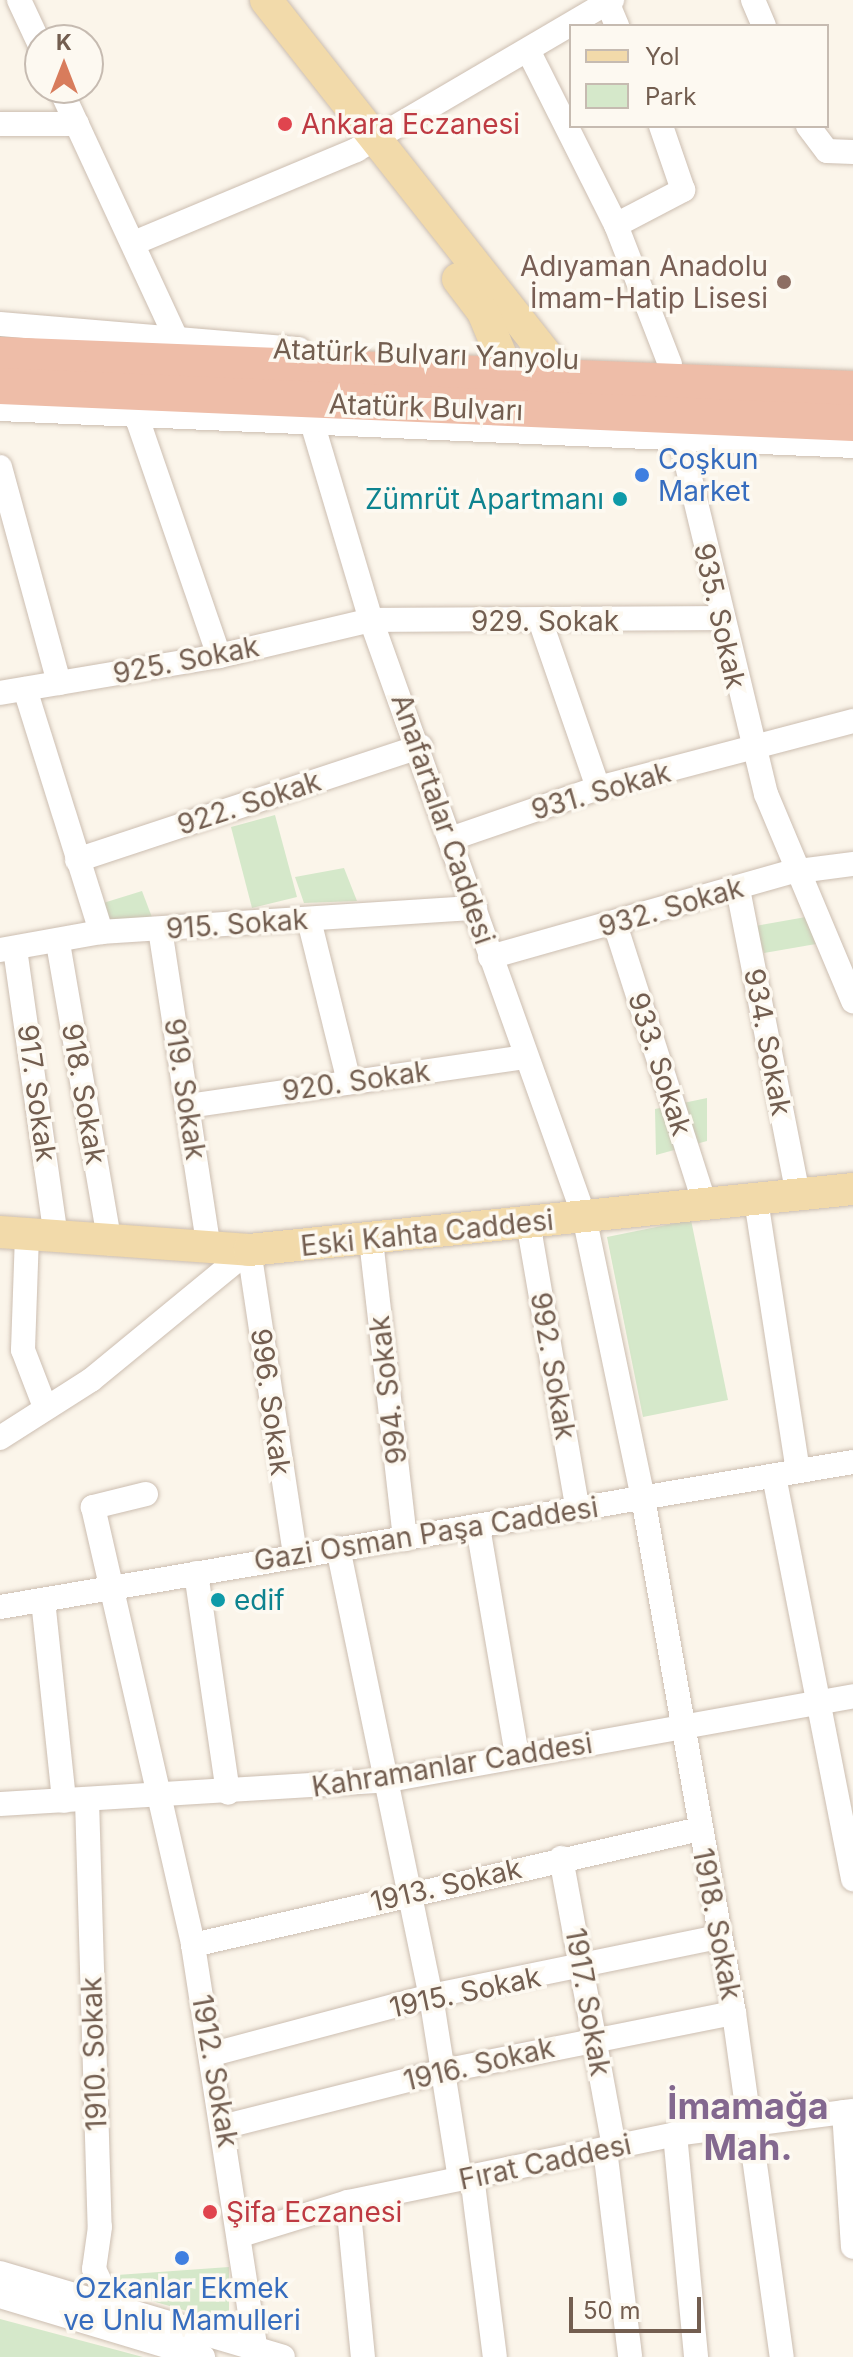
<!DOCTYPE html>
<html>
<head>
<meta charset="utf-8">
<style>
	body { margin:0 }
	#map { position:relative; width:853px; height:2357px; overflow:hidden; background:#fbf5ea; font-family:Inter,sans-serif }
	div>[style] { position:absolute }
	.green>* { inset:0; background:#d5e8ca }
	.roads { filter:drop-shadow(0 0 2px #ccbeb1) drop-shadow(0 0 2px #ccbeb1) }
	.minor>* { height:24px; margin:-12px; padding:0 12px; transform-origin:12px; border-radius:12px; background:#fff }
	.major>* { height:32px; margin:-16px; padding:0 16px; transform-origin:16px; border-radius:16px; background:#f2daaa }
	.highway>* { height:36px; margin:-18px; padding:0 18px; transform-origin:18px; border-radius:18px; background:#eebda8 }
	.dots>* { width:22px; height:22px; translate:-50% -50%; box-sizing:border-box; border:4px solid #fdf9f1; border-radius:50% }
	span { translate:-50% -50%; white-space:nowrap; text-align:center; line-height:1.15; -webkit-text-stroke:7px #fdf9f1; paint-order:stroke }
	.health-label { font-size:28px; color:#be3a42 }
	.left { translate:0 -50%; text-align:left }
	.education-label { font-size:28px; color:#785e54 }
	.right { translate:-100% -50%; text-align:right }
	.street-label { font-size:28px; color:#735e50 }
	.shop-label { font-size:28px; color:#366cbe }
	.culture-label { font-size:28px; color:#0d838f }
	.district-label { font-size:36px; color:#83688f; font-weight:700 }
	.legend { position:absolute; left:569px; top:24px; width:260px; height:104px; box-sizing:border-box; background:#fdf9f1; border:2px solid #c6bbb1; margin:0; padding:10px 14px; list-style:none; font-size:24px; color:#735e50 }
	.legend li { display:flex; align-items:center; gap:16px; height:40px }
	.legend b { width:40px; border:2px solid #c6bbb1 }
	.north { position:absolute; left:24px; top:24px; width:80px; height:80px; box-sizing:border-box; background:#fdf9f1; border:2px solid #c6bbb1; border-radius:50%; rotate:0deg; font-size:22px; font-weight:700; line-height:32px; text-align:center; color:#735e50 }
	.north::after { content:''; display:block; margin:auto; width:28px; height:36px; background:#d87c5c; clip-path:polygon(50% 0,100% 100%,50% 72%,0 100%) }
	.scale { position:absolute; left:569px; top:2297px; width:132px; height:36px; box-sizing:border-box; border:4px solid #735e50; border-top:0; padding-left:10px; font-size:24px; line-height:28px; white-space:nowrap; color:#735e50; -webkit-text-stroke:6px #fdf9f1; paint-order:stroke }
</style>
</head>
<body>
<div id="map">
	<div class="green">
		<div style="clip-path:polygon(275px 815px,297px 897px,252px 908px,231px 827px)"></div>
		<div style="clip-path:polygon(344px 868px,357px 901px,304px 903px,295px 877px)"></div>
		<div style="clip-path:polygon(142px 891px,153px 920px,107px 923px,100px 904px)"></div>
		<div style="clip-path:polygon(806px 917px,816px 944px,764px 953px,755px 926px)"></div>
		<div style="clip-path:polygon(707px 1098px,707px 1141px,656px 1155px,655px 1109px)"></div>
		<div style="clip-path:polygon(691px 1220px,728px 1400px,643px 1417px,607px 1237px)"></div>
		<div style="clip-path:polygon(229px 2267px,229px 2323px,117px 2291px,117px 2275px)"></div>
		<div style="clip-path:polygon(0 2319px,143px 2357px,0 2357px)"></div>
	</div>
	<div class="roads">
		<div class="minor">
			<div style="left:19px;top:0;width:50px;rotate:65deg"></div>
			<div style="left:753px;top:0;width:28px;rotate:67deg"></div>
			<div style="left:607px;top:2px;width:26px;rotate:67deg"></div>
			<div style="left:529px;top:52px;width:194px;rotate:63.3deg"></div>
			<div style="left:616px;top:225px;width:149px;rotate:68.8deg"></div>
			<div style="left:60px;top:88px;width:271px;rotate:65.1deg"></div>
			<div style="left:0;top:124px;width:77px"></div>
			<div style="left:808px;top:126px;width:31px;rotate:53deg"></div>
			<div style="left:827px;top:151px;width:26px;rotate:2deg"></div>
			<div style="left:616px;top:225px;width:76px;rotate:-27.6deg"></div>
			<div style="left:683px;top:190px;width:68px;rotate:-109deg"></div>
			<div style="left:134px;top:243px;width:241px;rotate:-22.7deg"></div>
			<div style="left:356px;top:150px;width:297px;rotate:-30.4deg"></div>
			<div style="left:0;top:324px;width:300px;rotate:4.8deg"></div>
			<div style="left:0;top:409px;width:854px;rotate:2.48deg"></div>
			<div style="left:136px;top:415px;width:255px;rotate:71deg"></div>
			<div style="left:311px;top:419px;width:210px;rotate:73.4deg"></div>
			<div style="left:371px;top:620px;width:633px;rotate:70.33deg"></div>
			<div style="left:584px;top:1216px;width:288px;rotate:78.2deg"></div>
			<div style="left:643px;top:1498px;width:523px;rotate:79.98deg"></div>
			<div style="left:734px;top:2013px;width:347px;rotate:82.1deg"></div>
			<div style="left:680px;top:436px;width:368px;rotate:76.5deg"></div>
			<div style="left:766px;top:794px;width:225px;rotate:67.2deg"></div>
			<div style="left:0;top:467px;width:224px;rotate:74.7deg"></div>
			<div style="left:541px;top:623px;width:175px;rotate:70.9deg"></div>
			<div style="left:25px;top:689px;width:255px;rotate:72.6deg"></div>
			<div style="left:0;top:693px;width:222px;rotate:-9.6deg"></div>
			<div style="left:219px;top:656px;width:156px;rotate:-13.3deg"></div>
			<div style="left:371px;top:620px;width:348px;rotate:-0.3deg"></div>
			<div style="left:450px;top:839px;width:157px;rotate:-19deg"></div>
			<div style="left:598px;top:788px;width:264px;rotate:-14.7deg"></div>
			<div style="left:77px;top:860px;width:362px;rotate:-18.3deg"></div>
			<div style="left:738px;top:889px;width:311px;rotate:78.9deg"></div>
			<div style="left:309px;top:920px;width:167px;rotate:76.1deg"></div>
			<div style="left:615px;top:924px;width:295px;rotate:72.2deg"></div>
			<div style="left:160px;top:929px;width:325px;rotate:81.3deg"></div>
			<div style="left:58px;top:943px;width:305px;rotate:80.2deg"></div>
			<div style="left:15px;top:949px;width:292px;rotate:81.9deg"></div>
			<div style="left:0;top:950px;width:103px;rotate:-10.1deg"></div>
			<div style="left:101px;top:932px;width:375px;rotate:-3.7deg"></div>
			<div style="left:490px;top:957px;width:313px;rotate:-15.8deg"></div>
			<div style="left:791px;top:872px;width:63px;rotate:-7.4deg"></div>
			<div style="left:189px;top:1106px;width:339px;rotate:-8.3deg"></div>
			<div style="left:756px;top:1200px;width:274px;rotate:81.2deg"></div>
			<div style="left:528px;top:1222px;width:292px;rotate:80.2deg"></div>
			<div style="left:27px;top:1235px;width:115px;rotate:92deg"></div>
			<div style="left:23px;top:1350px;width:61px;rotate:68.9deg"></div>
			<div style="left:371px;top:1240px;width:301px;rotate:83.5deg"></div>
			<div style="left:249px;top:1250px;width:307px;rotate:81.4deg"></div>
			<div style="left:0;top:1438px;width:108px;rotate:-32.5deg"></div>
			<div style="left:91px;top:1380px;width:205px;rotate:-39.4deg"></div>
			<div style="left:774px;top:1476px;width:411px;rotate:78.9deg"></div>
			<div style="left:146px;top:1494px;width:55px;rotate:166.2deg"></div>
			<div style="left:93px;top:1507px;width:449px;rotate:77.1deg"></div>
			<div style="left:193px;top:1945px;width:407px;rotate:81.2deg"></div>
			<div style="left:255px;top:2347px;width:13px;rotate:51deg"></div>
			<div style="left:478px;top:1527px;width:232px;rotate:80.3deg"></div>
			<div style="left:338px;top:1548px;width:458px;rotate:78.3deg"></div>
			<div style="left:431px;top:1996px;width:185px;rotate:81deg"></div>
			<div style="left:196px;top:1573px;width:222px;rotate:81.7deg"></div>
			<div style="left:43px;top:1600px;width:202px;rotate:84deg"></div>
			<div style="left:0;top:1607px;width:865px;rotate:-9.65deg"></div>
			<div style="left:87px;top:1800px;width:427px;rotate:88.3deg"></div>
			<div style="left:100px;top:2227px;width:42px;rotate:98.1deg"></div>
			<div style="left:94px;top:2269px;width:40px;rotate:65deg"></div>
			<div style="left:0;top:1804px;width:389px;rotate:-3.5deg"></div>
			<div style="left:388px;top:1780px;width:473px;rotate:-10.2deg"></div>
			<div style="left:561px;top:1858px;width:294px;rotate:79.6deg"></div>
			<div style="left:193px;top:1945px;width:520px;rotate:-12.89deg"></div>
			<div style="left:213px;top:2054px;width:226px;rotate:-14.9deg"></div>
			<div style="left:431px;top:1996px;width:293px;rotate:-11.6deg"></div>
			<div style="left:844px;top:2112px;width:135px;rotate:86.2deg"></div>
			<div style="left:226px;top:2126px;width:224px;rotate:-14.2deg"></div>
			<div style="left:443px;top:2071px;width:297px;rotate:-11.3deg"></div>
			<div style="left:675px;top:2134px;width:224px;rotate:84.6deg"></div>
			<div style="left:605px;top:2149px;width:209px;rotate:83.1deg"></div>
			<div style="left:472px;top:2176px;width:182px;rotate:82.8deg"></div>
			<div style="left:348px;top:2202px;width:156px;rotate:84.5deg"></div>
			<div style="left:241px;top:2235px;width:112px;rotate:-17.1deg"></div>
			<div style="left:348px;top:2202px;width:334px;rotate:-11.7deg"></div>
			<div style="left:675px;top:2134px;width:179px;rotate:-7.4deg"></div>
			<div style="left:0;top:2273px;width:295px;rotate:16.5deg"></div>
			<div style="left:0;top:2296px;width:212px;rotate:16.7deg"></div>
		</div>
		<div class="major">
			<div style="left:266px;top:0;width:458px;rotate:51.7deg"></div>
			<div style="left:458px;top:279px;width:41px;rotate:52.9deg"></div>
			<div style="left:483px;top:312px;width:50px;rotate:67.6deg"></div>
			<div style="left:0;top:1232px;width:250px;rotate:4.1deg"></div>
			<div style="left:249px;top:1250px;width:607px;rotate:-5.77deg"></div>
		</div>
		<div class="highway">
			<div style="left:0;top:355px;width:854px;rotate:2.28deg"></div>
			<div style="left:0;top:386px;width:854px;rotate:2.48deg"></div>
		</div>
	</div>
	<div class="dots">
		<div style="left:285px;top:124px;background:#e0444e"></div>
		<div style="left:784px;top:282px;background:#8d6e63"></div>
		<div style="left:642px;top:475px;background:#3f7fe0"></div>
		<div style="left:620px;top:499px;background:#0f9aa8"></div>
		<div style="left:218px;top:1600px;background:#0f9aa8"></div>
		<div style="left:210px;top:2212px;background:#e0444e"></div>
		<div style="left:182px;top:2258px;background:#3f7fe0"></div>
	</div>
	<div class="health-label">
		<span class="left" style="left:301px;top:124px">Ankara Eczanesi</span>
		<span class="left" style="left:226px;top:2212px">Şifa Eczanesi</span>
	</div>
	<div class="education-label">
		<span class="right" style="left:768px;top:282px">Adıyaman Anadolu<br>İmam-Hatip Lisesi</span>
	</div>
	<div class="street-label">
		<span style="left:426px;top:354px;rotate:2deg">Atatürk Bulvarı Yanyolu</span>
		<span style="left:426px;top:407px;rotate:2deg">Atatürk Bulvarı</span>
		<span style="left:720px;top:616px;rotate:77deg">935. Sokak</span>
		<span style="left:545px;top:621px">929. Sokak</span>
		<span style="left:186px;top:660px;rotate:-11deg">925. Sokak</span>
		<span style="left:601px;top:791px;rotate:-16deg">931. Sokak</span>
		<span style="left:249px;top:803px;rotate:-18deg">922. Sokak</span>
		<span style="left:443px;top:819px;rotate:71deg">Anafartalar Caddesi</span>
		<span style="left:671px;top:907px;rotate:-16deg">932. Sokak</span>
		<span style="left:237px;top:924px;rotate:-4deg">915. Sokak</span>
		<span style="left:768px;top:1042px;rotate:79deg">934. Sokak</span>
		<span style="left:660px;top:1064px;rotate:72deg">933. Sokak</span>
		<span style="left:356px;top:1081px;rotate:-8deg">920. Sokak</span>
		<span style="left:185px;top:1089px;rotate:81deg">919. Sokak</span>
		<span style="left:37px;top:1093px;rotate:82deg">917. Sokak</span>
		<span style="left:84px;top:1094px;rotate:80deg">918. Sokak</span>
		<span style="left:427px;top:1233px;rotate:-6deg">Eski Kahta Caddesi</span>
		<span style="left:553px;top:1366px;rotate:80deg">992. Sokak</span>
		<span style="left:388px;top:1390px;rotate:-97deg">994. Sokak</span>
		<span style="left:271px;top:1402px;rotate:82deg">996. Sokak</span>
		<span style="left:426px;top:1534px;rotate:-9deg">Gazi Osman Paşa Caddesi</span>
		<span style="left:452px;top:1765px;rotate:-9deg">Kahramanlar Caddesi</span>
		<span style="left:446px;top:1885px;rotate:-13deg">1913. Sokak</span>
		<span style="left:717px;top:1924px;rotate:79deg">1918. Sokak</span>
		<span style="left:465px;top:1992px;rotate:-12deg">1915. Sokak</span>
		<span style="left:588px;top:2002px;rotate:80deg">1917. Sokak</span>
		<span style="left:94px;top:2054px;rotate:-92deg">1910. Sokak</span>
		<span style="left:479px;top:2064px;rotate:-13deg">1916. Sokak</span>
		<span style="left:215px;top:2071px;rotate:80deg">1912. Sokak</span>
		<span style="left:545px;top:2162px;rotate:-12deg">Fırat Caddesi</span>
	</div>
	<div class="shop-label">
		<span class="left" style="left:658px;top:475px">Coşkun<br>Market</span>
		<span style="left:182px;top:2304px">Ozkanlar Ekmek<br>ve Unlu Mamulleri</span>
	</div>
	<div class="culture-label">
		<span class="right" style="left:604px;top:499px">Zümrüt Apartmanı</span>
		<span class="left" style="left:234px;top:1600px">edif</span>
	</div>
	<div class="district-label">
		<span style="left:748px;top:2127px">İmamağa<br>Mah.</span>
	</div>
	<ul class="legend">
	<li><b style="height:10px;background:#f2daaa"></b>Yol</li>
	<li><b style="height:22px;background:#d5e8ca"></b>Park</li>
	</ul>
	<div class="north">K</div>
	<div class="scale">50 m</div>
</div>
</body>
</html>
